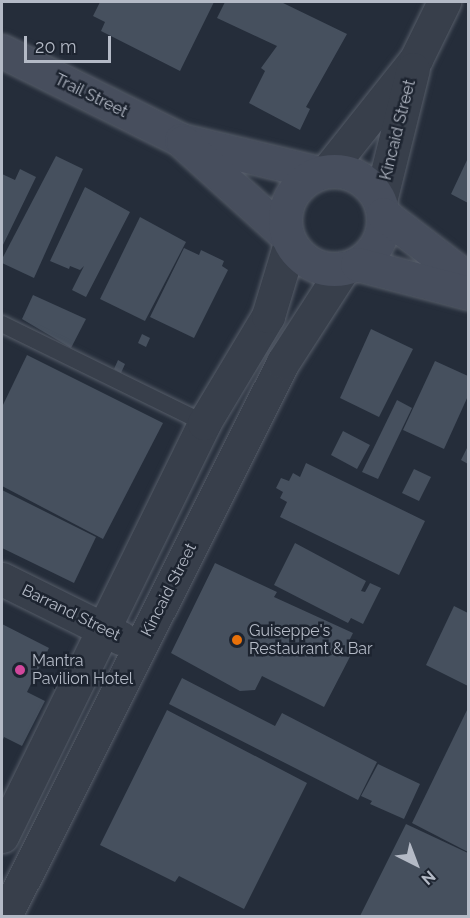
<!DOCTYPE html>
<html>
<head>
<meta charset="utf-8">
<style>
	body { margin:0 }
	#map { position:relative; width:470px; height:918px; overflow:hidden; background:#252d3a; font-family:Raleway,sans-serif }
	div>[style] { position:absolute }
	.building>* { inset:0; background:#46505e }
	.roads { filter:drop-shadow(0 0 2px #565d69) drop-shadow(0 0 2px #565d69) }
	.lane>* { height:16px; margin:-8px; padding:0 8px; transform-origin:8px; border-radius:8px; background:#383f4b }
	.street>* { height:33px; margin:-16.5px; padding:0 16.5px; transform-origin:16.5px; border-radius:16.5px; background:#383f4b }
	.secondary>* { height:33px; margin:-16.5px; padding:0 16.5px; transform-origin:16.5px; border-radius:16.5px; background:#474e5d }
	.secondary>.ring { margin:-16.5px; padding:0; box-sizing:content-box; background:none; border:33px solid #474e5d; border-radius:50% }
	.dots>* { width:16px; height:16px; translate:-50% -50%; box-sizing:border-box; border:3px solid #1d2430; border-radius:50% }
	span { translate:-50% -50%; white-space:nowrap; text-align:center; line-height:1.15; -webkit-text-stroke:5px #1d2430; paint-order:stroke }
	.street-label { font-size:16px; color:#b4bac6 }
	.poi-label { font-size:16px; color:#b4bac6 }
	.left { translate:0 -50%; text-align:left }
	.frame { position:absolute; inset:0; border:3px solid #b4bac6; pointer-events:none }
	.north { position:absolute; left:386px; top:834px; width:60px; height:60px; -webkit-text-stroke:4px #1d2430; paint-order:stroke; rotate:138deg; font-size:16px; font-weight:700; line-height:24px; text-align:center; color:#b4bac6 }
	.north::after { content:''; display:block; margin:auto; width:21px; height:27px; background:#b4bac6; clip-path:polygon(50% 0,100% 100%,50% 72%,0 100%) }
	.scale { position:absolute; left:24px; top:36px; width:87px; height:27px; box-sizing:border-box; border:3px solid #b4bac6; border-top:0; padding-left:8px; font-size:18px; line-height:21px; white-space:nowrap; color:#b4bac6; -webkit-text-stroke:4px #1d2430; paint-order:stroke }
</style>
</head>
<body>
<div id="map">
	<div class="building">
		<div style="clip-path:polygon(100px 2px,214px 2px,180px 71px,101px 31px,105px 22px,93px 16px)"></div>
		<div style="clip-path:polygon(225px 2px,281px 2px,347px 34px,306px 107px,310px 109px,300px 130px,249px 103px,265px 71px,261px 68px,277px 46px,217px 18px)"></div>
		<div style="clip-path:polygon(56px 156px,83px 169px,34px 278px,2px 263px,2px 259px)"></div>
		<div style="clip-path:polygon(468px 158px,468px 203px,451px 194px)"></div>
		<div style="clip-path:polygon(20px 169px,36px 177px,2px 247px,2px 174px,15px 180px)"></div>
		<div style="clip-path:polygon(85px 187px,130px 212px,86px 297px,72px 290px,84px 266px,80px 270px,70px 266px,69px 269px,50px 261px)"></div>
		<div style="clip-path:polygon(140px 217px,186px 242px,145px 321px,100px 299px)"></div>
		<div style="clip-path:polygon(184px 248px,199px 255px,201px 250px,224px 261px,222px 266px,228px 270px,194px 338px,150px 317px)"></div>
		<div style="clip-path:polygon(33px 295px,86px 319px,71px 348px,22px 319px)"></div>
		<div style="clip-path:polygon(371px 329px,413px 349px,379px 417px,340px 398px)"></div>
		<div style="clip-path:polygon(142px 334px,150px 338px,146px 347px,138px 343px)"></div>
		<div style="clip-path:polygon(27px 355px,163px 423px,103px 539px,2px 486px,2px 407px)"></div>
		<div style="clip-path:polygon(118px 360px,125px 364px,121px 373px,114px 369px)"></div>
		<div style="clip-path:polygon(435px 361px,468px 376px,468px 396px,444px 449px,403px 430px)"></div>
		<div style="clip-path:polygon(397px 400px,412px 408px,378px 479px,362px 472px)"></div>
		<div style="clip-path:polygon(343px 431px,370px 445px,357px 469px,331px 455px)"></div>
		<div style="clip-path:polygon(468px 446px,468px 464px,461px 460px)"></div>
		<div style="clip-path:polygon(306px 463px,425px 521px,399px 575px,280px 517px,287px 502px,280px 498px,283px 492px,276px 488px,281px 478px,289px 481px,293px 473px,300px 477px)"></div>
		<div style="clip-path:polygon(414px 469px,431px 477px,419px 501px,402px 493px)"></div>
		<div style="clip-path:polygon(2px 490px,96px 537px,74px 583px,2px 548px)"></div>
		<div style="clip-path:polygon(295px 543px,366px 581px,361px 591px,365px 592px,370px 583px,381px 588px,363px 624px,351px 618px,348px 623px,274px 585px)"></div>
		<div style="clip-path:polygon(215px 563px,277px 592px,274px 597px,353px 633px,348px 643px,355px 647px,324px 707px,262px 676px,255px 690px,240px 691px,171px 653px)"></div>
		<div style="clip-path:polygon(454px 606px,468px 613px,468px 686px,426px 665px)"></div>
		<div style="clip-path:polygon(2px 624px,49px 648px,27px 692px,45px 701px,22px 746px,4px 737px,2px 742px)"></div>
		<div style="clip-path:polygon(182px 678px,275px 726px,282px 713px,377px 762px,358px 800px,169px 704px)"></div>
		<div style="clip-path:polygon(468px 708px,468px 852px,412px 823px)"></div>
		<div style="clip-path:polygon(167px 710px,307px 783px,244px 909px,179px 876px,175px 882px,100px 845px)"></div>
		<div style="clip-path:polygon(378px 764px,420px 784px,404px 819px,370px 804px,372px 801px,361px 796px)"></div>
		<div style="clip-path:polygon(406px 824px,468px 853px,468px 916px,360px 916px)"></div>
	</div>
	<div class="roads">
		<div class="lane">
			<div style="left:2px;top:324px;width:225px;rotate:26.1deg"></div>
		</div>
		<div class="street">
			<div style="left:327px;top:171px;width:143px;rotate:-51.5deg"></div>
			<div style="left:416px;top:59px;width:64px;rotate:-63.8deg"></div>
			<div style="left:380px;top:201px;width:136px;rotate:-76deg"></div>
			<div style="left:2px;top:579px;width:133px;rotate:26.4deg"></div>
			<div style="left:2px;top:836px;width:460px;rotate:-63.9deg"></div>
			<div style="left:204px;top:423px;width:125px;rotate:-59.1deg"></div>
			<div style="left:268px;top:316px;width:76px;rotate:-73.2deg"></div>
			<div style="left:5px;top:916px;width:620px;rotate:-63.35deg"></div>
			<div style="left:283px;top:362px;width:111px;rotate:-57.2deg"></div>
		</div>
		<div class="secondary">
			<div style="left:2px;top:51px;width:200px;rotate:26.4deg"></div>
			<div style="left:181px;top:140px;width:141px;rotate:13.5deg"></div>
			<div style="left:183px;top:142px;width:140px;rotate:42.1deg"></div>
			<div class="ring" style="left:285px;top:171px;width:65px;height:65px"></div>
			<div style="left:383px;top:214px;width:107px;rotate:37.4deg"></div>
			<div style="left:357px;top:264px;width:115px;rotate:14.6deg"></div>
		</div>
	</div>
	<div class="dots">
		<div style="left:237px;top:640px;background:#e8710a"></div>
		<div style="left:20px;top:670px;background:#d1479c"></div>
	</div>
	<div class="street-label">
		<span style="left:91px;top:96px;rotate:26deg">Trail Street</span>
		<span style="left:398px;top:130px;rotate:-76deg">Kincaid Street</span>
		<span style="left:169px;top:590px;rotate:-63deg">Kincaid Street</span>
		<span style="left:71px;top:613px;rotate:26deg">Barrand Street</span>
	</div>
	<div class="poi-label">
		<span class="left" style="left:249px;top:640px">Guiseppe's<br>Restaurant &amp; Bar</span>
		<span class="left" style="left:32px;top:670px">Mantra<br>Pavilion Hotel</span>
	</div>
	<div class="frame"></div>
	<div class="north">N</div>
	<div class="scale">20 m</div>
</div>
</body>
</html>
